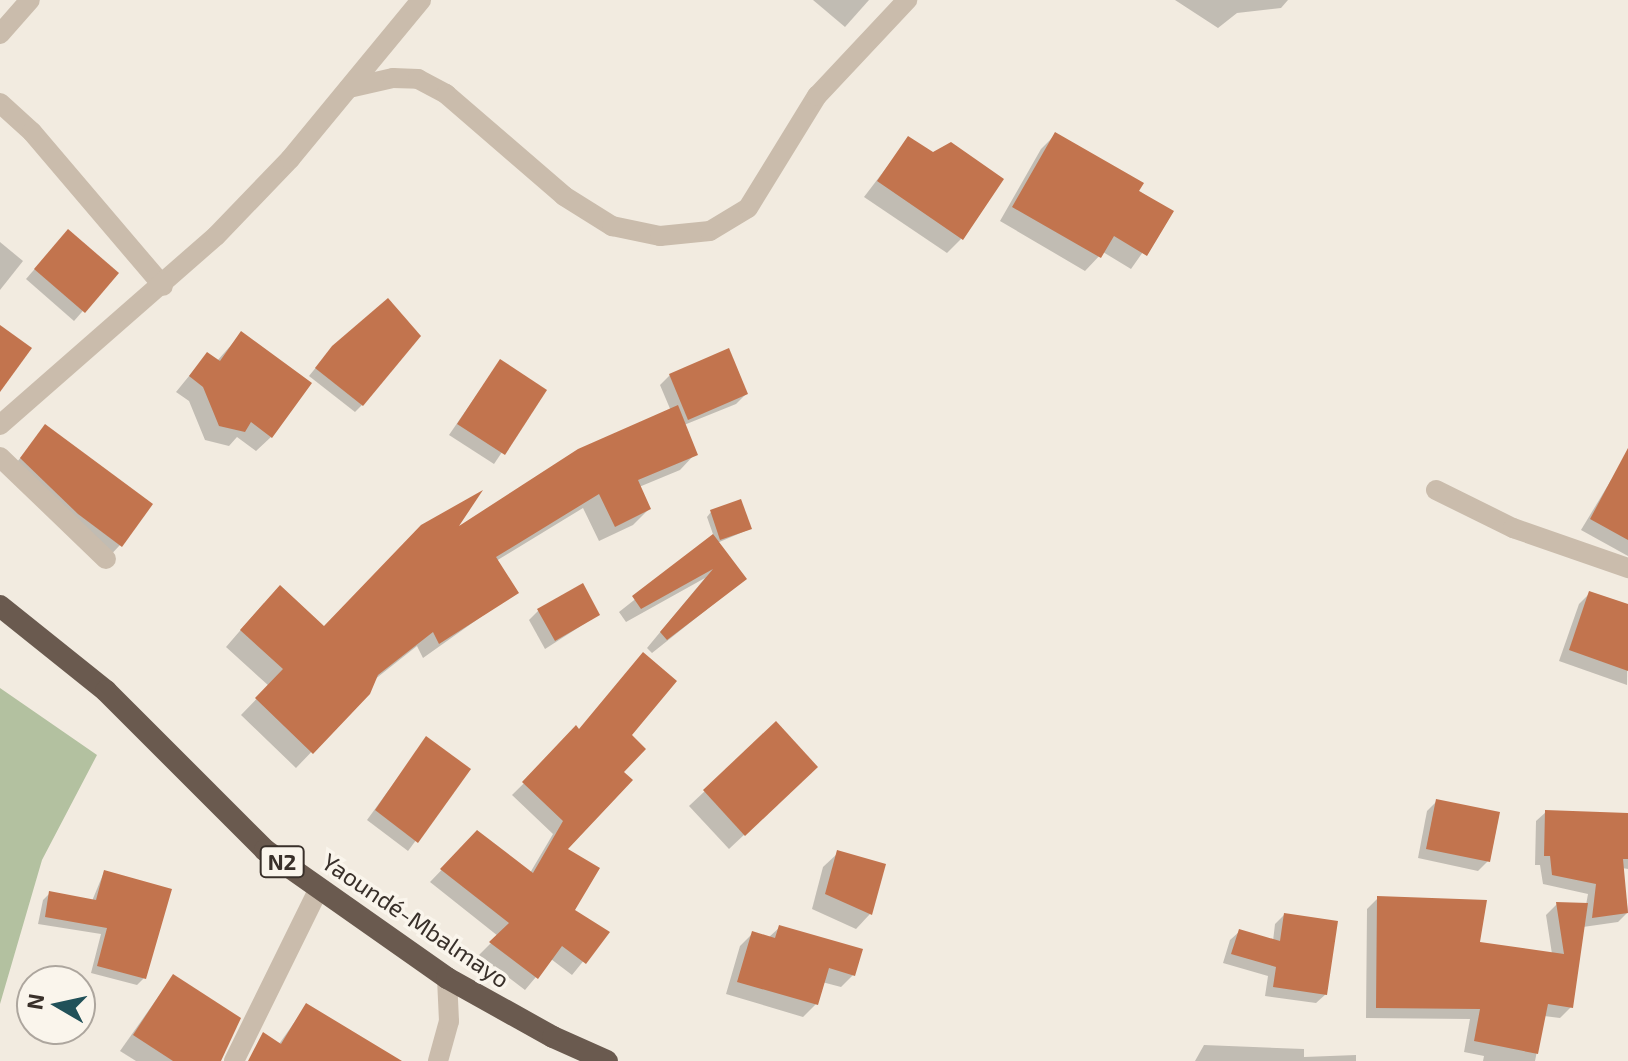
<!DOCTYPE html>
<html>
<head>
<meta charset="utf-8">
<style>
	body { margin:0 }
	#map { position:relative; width:1628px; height:1061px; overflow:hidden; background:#f2ebe0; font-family:"Exo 2",sans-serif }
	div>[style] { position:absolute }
	.green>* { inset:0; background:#b3c1a0 }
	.shadow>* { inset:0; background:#0003 }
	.building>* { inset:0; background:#c2744e }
	.minor>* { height:20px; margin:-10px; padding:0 10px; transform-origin:10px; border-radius:10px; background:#cabcac }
	.trunk>* { height:22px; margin:-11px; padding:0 11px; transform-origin:11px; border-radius:11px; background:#6a5a4f }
	span { translate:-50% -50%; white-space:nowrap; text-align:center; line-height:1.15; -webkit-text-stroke:7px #faf5ec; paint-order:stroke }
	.shield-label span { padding:2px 6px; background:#faf5ec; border:2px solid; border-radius:6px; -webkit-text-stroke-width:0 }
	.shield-label { font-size:22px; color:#39302a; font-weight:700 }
	.street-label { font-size:24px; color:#39302a }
	.north { position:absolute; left:16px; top:965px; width:80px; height:80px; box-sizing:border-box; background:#faf5ec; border:2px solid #ada69e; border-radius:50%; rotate:279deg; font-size:22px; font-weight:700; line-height:32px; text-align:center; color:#39302a }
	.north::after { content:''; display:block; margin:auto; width:28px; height:36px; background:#215159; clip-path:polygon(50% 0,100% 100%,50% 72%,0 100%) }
</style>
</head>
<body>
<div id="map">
	<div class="green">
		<div style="clip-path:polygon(0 688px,97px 755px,42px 860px,0 1004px)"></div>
	</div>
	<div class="shadow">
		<div style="clip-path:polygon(813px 0,869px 0,845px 27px)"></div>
		<div style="clip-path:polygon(1175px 0,1288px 0,1281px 8px,1237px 13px,1218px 28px)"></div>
		<div style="clip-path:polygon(1055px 135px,1171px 212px,1131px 269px,1103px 252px,1085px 271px,1000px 221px,1041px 149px)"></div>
		<div style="clip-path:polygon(909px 138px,933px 154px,961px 239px,947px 253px,864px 197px)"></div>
		<div style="clip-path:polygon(59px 241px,116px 273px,74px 321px,26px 279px)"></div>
		<div style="clip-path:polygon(0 242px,23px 261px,0 290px)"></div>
		<div style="clip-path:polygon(241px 334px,271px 437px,256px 451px,237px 437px,229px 446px,205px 440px,189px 401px,176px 392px,207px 354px,217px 361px)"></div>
		<div style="clip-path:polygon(326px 355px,362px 405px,355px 412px,309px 376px)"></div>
		<div style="clip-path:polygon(500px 361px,544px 390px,494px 464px,449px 435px)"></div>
		<div style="clip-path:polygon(670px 375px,746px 394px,736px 404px,684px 425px,695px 454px,680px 470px,639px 487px,649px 509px,633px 525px,599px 541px,583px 508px,496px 561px,516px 592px,423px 658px,417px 646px,374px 680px,368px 693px,296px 768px,241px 715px,269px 686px,226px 647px,264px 603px,324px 628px,453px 532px,671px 411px,660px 385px)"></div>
		<div style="clip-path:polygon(46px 427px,120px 545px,106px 560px,7px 474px)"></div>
		<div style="clip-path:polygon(1619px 467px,1628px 472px,1628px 556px,1581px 530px)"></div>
		<div style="clip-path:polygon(711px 512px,750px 529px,717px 543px,745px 579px,652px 653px,647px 648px,705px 578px,626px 622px,619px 612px,714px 537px,707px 517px)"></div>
		<div style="clip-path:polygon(1590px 593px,1628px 606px,1627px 685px,1559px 661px,1579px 604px)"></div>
		<div style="clip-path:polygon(539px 610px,598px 615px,545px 649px,529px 620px)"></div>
		<div style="clip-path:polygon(776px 724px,801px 781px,729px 849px,689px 806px)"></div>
		<div style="clip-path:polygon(578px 730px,629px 735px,621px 772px,565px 849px,572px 911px,607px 932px,572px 975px,551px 959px,525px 990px,479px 955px,498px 936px,430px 882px,477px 833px,530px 873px,553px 834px,512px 795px)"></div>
		<div style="clip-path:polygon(426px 739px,469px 769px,408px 851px,367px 820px)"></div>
		<div style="clip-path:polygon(1437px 801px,1488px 861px,1478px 871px,1418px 858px,1427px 811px)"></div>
		<div style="clip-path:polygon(1546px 812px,1628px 815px,1628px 869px,1622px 868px,1628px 912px,1618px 922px,1583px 927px,1571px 1007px,1560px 1018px,1544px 1016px,1535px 1061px,1483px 1061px,1484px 1056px,1464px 1052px,1470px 1019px,1366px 1018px,1367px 909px,1378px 898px,1478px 943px,1552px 954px,1546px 915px,1557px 904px,1586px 905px,1588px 894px,1543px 884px,1540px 865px,1535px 865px,1536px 821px)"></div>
		<div style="clip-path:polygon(838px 853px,870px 914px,856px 929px,812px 909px,823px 867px)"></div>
		<div style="clip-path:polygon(104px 872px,144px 978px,137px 985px,91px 973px,101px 934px,38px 924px,43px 900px,50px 893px,92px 901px)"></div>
		<div style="clip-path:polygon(1284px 915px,1326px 994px,1316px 1003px,1265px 996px,1268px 976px,1223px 963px,1230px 940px,1240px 931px,1273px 941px,1275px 924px)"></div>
		<div style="clip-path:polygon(780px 927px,854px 974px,841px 987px,822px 982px,816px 1004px,803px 1017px,726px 994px,740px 946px,752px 934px,768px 938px)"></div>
		<div style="clip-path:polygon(173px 976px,214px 1061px,136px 1061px,120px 1051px)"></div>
		<div style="clip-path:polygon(306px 1006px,397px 1061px,267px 1061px)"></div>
		<div style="clip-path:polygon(1204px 1045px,1304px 1049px,1304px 1057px,1356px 1055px,1356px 1061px,1195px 1061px)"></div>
	</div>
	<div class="building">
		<div style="clip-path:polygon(1055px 132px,1144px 183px,1139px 191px,1174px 211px,1147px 256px,1114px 236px,1101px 258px,1012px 207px)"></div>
		<div style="clip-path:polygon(908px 136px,933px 152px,951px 142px,1004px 179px,963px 240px,877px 181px)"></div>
		<div style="clip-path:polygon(68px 229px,119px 273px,85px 313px,34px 269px)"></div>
		<div style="clip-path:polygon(388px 298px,421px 336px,363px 406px,315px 368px,332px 346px)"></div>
		<div style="clip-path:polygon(0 325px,32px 348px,0 392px)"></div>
		<div style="clip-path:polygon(241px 331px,312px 383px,272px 438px,251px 422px,245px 432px,219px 426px,203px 387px,189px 376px,207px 352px,220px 361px)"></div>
		<div style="clip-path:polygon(729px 348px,748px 394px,688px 420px,669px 374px)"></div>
		<div style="clip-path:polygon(500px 359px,547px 390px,505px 455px,457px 424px)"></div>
		<div style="clip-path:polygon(678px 405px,698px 455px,638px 480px,651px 509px,615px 527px,599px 494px,496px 557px,519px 593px,439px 644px,433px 632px,378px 675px,370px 694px,313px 754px,255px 698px,283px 669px,240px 630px,280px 585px,324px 626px,421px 525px,483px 490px,459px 526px,578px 449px)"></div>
		<div style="clip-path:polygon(45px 424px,153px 504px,122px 547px,78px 514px,20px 458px)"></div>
		<div style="clip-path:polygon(1628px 448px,1628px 540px,1590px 519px)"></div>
		<div style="clip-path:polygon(741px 499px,752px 529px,720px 540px,710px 510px)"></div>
		<div style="clip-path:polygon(713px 534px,747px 579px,667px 640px,660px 632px,713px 569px,641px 609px,632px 596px)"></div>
		<div style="clip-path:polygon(583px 583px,600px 615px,555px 641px,537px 609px)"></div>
		<div style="clip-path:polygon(1589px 591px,1628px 604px,1628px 671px,1569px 650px)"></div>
		<div style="clip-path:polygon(643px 652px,677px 681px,632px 735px,646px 749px,624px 772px,633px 780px,568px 849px,600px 868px,575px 910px,610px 932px,586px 964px,562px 946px,538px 979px,489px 942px,509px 923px,440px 869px,477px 830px,533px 873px,563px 821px,522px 782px,576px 725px,579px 729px)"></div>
		<div style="clip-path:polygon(776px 721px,818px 767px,745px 836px,703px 790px)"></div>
		<div style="clip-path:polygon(426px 736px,471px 769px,418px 843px,375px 810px)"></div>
		<div style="clip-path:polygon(1436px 799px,1500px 812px,1490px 862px,1426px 849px)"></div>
		<div style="clip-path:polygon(1545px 810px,1628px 813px,1628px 859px,1623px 859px,1628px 913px,1592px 918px,1596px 884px,1552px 875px,1550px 856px,1544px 856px)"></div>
		<div style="clip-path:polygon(837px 850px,886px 864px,872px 915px,825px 894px)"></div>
		<div style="clip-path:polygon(104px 870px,172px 889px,146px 979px,97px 966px,107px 928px,45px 917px,49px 891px,96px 900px)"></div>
		<div style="clip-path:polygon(1377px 896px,1487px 900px,1480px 942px,1564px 954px,1556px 902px,1588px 903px,1573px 1008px,1548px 1004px,1538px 1054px,1474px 1041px,1480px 1009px,1376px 1008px)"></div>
		<div style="clip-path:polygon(1284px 913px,1338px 921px,1327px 995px,1273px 987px,1276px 967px,1231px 954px,1239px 929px,1280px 941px)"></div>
		<div style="clip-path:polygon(779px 925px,863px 949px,855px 976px,829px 968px,818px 1005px,737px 982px,752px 931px,775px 938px)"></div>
		<div style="clip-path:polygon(173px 974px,241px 1018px,221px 1061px,173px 1061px,133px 1035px)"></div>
		<div style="clip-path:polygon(306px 1003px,402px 1061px,248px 1061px,263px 1032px,281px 1044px)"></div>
	</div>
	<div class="minor">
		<div style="left:0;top:34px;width:45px;rotate:-48.6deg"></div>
		<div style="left:349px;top:88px;width:45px;rotate:-12.8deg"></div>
		<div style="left:393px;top:78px;width:25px;rotate:2deg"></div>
		<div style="left:418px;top:79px;width:32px;rotate:28deg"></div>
		<div style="left:446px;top:94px;width:156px;rotate:40.8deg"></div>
		<div style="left:564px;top:196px;width:57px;rotate:32deg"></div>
		<div style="left:612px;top:226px;width:49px;rotate:11.8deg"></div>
		<div style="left:660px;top:236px;width:50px;rotate:-5.7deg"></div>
		<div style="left:710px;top:231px;width:44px;rotate:-31.2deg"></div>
		<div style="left:748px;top:208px;width:132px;rotate:-58.4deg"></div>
		<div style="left:817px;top:96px;width:132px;rotate:-46.8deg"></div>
		<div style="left:0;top:103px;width:43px;rotate:42.2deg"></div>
		<div style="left:32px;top:132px;width:202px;rotate:49.6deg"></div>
		<div style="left:0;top:425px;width:287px;rotate:-41.2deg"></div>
		<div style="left:216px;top:236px;width:107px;rotate:-46.1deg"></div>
		<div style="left:290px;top:159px;width:206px;rotate:-50.5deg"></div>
		<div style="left:0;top:457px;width:147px;rotate:43.9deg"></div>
		<div style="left:1436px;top:490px;width:86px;rotate:26.3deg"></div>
		<div style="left:1513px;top:528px;width:122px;rotate:19.2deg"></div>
		<div style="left:234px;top:1061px;width:193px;rotate:-63.8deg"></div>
		<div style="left:438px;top:1061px;width:41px;rotate:-74.6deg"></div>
		<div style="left:449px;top:1021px;width:43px;rotate:-92.7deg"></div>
	</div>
	<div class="trunk">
		<div style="left:0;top:606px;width:136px;rotate:38.7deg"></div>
		<div style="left:106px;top:691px;width:225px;rotate:45deg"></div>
		<div style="left:265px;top:850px;width:223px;rotate:35.1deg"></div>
		<div style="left:447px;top:978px;width:121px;rotate:29.1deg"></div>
		<div style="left:553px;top:1037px;width:59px;rotate:24deg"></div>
	</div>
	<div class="shield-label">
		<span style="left:282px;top:862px">N2</span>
	</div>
	<div class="street-label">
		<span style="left:416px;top:920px;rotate:34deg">Yaoundé-Mbalmayo</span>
	</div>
	<div class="north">N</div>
</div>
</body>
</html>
